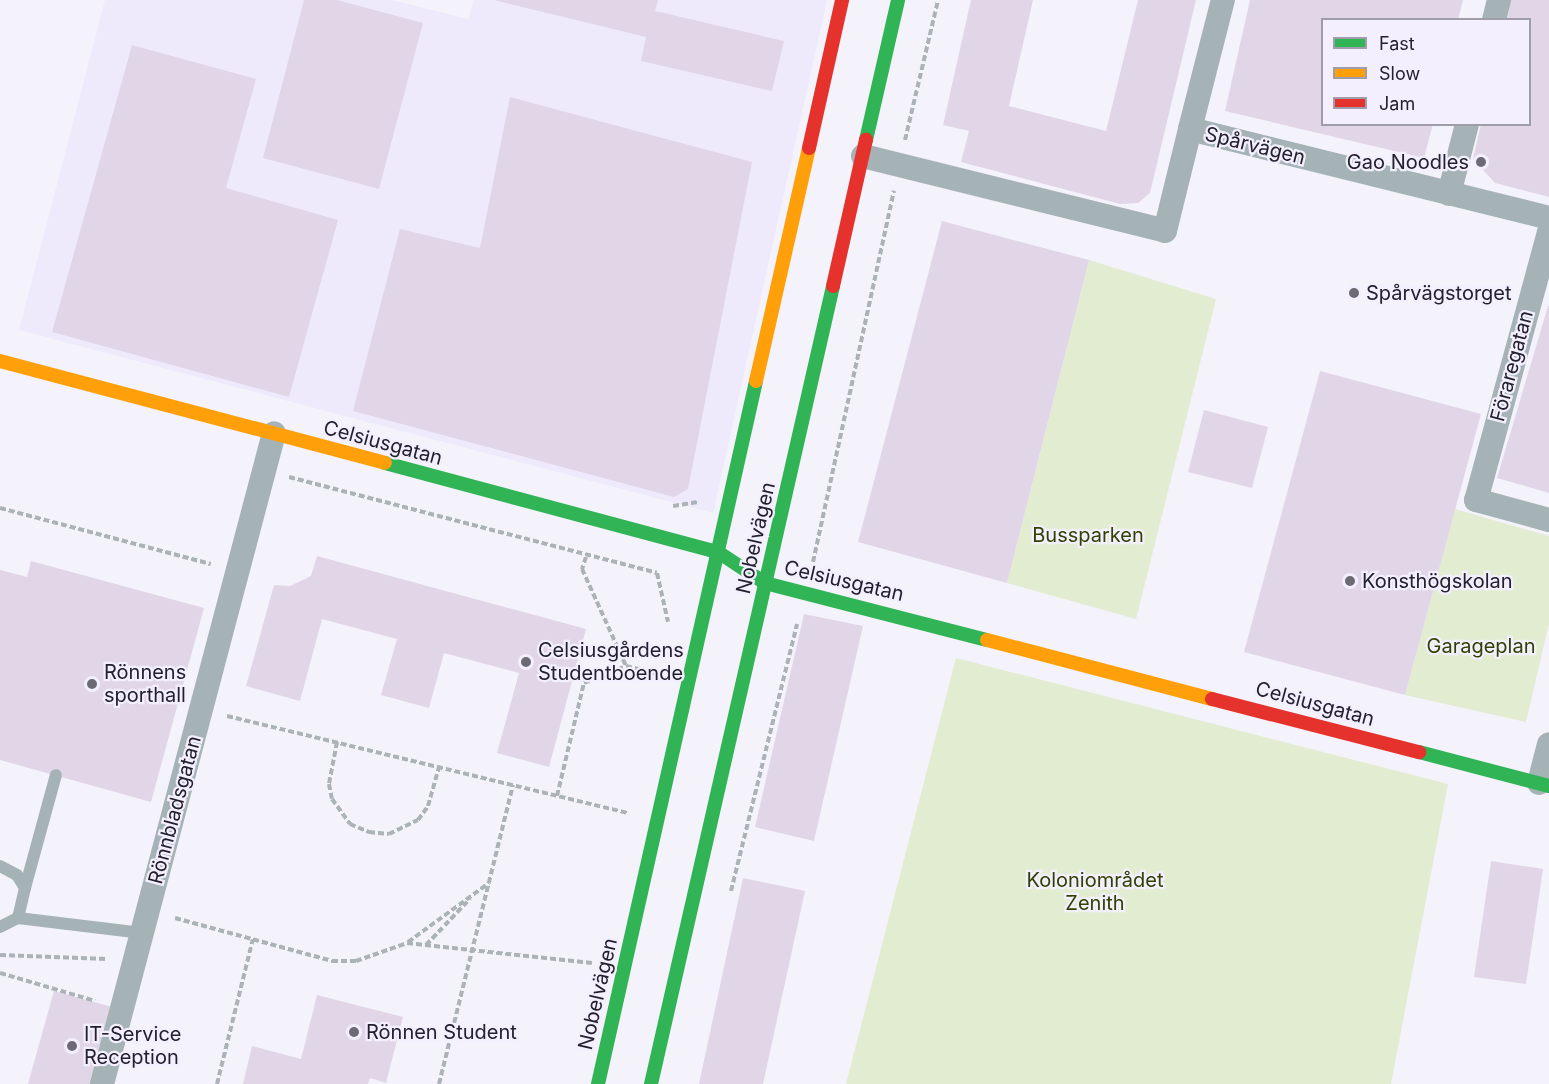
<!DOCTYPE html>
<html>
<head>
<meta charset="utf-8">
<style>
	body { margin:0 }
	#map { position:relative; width:1549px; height:1084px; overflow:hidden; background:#f4f2fa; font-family:Inter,sans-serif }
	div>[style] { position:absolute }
	.built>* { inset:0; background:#eeeafc }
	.green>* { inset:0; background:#e2ecd1 }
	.building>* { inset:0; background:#e1d6e8 }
	.path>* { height:4px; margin-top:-2px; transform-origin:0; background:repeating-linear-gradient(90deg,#abb3b8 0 6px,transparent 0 9px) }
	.lane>* { height:12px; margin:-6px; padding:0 6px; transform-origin:6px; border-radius:6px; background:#a5b3b7 }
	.street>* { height:24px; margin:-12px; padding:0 12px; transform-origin:12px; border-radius:12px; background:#a5b3b7 }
	.fast>* { height:14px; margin:-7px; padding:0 7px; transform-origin:7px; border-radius:7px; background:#30b455 }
	.slow>* { height:14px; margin:-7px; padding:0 7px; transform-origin:7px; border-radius:7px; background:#ff9f0a }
	.jam>* { height:14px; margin:-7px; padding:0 7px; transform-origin:7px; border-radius:7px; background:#e5322d }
	.dots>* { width:16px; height:16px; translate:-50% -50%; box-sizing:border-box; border:3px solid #f3effe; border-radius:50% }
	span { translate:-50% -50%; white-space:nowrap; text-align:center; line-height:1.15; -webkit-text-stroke:4.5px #f3effe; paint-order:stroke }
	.street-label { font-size:20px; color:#24212e }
	.poi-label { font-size:20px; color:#24212e }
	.right { translate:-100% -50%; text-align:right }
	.left { translate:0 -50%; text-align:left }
	.park-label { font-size:20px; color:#304100 }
	.legend { position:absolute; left:1321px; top:18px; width:210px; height:108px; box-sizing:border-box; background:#f3effe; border:2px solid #a09dab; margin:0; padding:8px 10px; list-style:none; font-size:18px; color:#24212e }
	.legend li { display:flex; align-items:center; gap:12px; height:30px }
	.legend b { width:30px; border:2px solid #a09dab }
</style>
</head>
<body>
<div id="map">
	<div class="built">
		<div style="clip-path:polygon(105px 0,392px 0,468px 19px,474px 0,827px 0,713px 513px,19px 330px)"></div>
	</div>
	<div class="green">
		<div style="clip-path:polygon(1089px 260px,1216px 299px,1136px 619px,1007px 583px)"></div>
		<div style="clip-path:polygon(1455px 509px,1549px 536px,1549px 623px,1526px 722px,1405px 695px)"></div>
		<div style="clip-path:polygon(956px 658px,1448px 784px,1391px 1084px,846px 1084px)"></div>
	</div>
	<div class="building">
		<div style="clip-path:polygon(304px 0,337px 0,423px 23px,379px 189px,263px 158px)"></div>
		<div style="clip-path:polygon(494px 0,658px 0,655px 11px,784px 41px,772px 91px,641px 61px,646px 37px)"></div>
		<div style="clip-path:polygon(971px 0,1033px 0,1009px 106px,1106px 131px,1138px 0,1196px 0,1150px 193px,1138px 203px,1120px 204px,961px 162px,969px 131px,943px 125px)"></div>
		<div style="clip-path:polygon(1250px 0,1463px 0,1458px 20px,1322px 20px,1322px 124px,1433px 124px,1424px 158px,1225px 111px)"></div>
		<div style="clip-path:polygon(1511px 0,1549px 0,1549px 197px,1495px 183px,1473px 159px,1481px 124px,1530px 124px,1530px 20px,1507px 20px)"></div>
		<div style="clip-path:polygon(132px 45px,256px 79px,226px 188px,338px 220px,289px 397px,52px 332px)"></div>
		<div style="clip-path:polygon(510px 97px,752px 162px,688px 489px,674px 497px,353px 411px,400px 229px,480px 248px)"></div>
		<div style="clip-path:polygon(942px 221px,1089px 260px,1007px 583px,858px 542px)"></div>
		<div style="clip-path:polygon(1548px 306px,1549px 306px,1549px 493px,1497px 478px)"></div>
		<div style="clip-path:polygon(1320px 371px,1481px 414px,1405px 695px,1244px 652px)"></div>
		<div style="clip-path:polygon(1204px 410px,1268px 427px,1252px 488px,1188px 472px)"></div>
		<div style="clip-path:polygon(317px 556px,586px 629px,549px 767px,497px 753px,519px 673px,444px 653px,429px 708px,381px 695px,397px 639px,322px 619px,300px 701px,246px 686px,274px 585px,290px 586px,311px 576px)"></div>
		<div style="clip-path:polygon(31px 561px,204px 608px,151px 802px,0 760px,0 570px,27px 577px)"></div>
		<div style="clip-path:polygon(804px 614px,863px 626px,814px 841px,755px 827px)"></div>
		<div style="clip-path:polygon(1491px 861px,1543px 869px,1526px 984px,1474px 977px)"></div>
		<div style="clip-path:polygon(743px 878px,805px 891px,763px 1084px,699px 1084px)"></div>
		<div style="clip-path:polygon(54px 991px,116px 1008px,95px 1084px,28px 1084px)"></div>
		<div style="clip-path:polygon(317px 995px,403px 1017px,386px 1083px,370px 1078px,368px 1084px,243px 1084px,252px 1046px,301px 1059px)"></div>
	</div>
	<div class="path">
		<div style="left:905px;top:140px;width:144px;rotate:-76.7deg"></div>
		<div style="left:289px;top:477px;width:380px;rotate:14.6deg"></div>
		<div style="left:657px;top:573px;width:50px;rotate:77.3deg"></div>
		<div style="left:673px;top:506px;width:25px;rotate:-9deg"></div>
		<div style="left:0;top:508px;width:218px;rotate:14.9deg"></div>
		<div style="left:586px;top:557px;width:13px;rotate:108deg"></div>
		<div style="left:582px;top:569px;width:107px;rotate:65.6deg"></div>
		<div style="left:813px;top:562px;width:380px;rotate:-77.7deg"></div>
		<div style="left:227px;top:716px;width:413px;rotate:13.6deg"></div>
		<div style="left:337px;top:742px;width:43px;rotate:100.8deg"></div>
		<div style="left:329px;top:784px;width:15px;rotate:79deg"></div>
		<div style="left:332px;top:799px;width:31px;rotate:54deg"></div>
		<div style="left:350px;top:824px;width:21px;rotate:23deg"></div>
		<div style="left:369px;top:832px;width:20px;rotate:6deg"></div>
		<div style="left:389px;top:834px;width:32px;rotate:-26deg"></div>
		<div style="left:418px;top:820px;width:17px;rotate:-54deg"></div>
		<div style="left:428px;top:806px;width:41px;rotate:-74.2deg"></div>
		<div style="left:557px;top:796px;width:116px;rotate:-76.6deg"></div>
		<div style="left:584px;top:683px;width:45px;rotate:-22deg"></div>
		<div style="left:626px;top:666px;width:33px;rotate:14deg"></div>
		<div style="left:731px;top:891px;width:275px;rotate:-76.1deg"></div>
		<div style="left:175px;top:918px;width:163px;rotate:15.3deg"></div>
		<div style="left:332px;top:961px;width:24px"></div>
		<div style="left:356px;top:961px;width:54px;rotate:-19.4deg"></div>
		<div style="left:407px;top:943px;width:186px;rotate:6.2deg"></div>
		<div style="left:408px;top:942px;width:100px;rotate:-36.1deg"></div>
		<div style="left:426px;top:945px;width:64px;rotate:-46.3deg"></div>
		<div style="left:0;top:955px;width:107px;rotate:2.1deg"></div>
		<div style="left:0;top:973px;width:99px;rotate:16.4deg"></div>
		<div style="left:217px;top:1084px;width:149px;rotate:-76.1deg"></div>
		<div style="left:439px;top:1084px;width:308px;rotate:-76.1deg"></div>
	</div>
	<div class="lane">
		<div style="left:0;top:866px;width:19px;rotate:28deg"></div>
		<div style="left:17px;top:875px;width:15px;rotate:58deg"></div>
		<div style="left:25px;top:888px;width:31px;rotate:103deg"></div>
		<div style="left:25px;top:888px;width:117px;rotate:-74.7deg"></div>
		<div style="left:0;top:927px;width:20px;rotate:-27deg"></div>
		<div style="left:18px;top:918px;width:125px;rotate:6.9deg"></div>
	</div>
	<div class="street">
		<div style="left:1494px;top:20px;width:21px;rotate:-76deg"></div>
		<div style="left:1190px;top:129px;width:133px;rotate:-75.7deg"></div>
		<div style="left:863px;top:156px;width:311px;rotate:13.9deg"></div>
		<div style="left:1165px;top:231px;width:105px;rotate:-76.2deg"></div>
		<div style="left:1190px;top:129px;width:370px;rotate:13.9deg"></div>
		<div style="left:1449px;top:194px;width:72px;rotate:-75.6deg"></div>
		<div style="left:1549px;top:232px;width:278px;rotate:105.2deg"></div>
		<div style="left:1476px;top:500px;width:76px;rotate:15.3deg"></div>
		<div style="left:1539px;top:783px;width:40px;rotate:-75.6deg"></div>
		<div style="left:102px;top:1084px;width:673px;rotate:-75.2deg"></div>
	</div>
	<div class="fast">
		<div style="left:866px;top:140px;width:144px;rotate:-77.1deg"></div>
		<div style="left:385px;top:463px;width:345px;rotate:15deg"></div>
		<div style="left:718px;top:552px;width:56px;rotate:33.4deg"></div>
		<div style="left:765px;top:583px;width:229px;rotate:14.4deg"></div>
		<div style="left:1419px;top:752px;width:134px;rotate:14.7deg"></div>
		<div style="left:598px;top:1084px;width:721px;rotate:-77.33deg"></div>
		<div style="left:651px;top:1084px;width:818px;rotate:-77.15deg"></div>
	</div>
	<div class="slow">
		<div style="left:0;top:361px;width:398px;rotate:14.8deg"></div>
		<div style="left:756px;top:381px;width:239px;rotate:-77.2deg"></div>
		<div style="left:987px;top:640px;width:233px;rotate:14.7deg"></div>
	</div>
	<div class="jam">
		<div style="left:809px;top:148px;width:152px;rotate:-77.4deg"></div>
		<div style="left:833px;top:286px;width:150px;rotate:-77.3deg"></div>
		<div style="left:1212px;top:699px;width:214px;rotate:14.4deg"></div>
	</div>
	<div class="dots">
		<div style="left:1481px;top:162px;background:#6d6a75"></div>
		<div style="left:1354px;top:293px;background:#6d6a75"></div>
		<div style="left:1350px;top:581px;background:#6d6a75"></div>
		<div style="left:526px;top:662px;background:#6d6a75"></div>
		<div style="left:92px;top:684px;background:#6d6a75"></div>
		<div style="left:354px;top:1032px;background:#6d6a75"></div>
		<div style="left:72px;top:1046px;background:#6d6a75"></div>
	</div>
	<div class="street-label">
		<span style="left:1255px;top:146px;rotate:14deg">Spårvägen</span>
		<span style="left:1512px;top:366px;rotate:-75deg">Föraregatan</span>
		<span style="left:383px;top:443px;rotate:15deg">Celsiusgatan</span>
		<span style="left:756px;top:538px;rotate:-77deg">Nobelvägen</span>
		<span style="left:844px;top:581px;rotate:13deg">Celsiusgatan</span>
		<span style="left:1315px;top:704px;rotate:15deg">Celsiusgatan</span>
		<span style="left:175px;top:810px;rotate:-75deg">Rönnbladsgatan</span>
		<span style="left:598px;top:994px;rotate:-77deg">Nobelvägen</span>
	</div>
	<div class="poi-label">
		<span class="right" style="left:1469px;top:162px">Gao Noodles</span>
		<span class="left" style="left:1366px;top:293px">Spårvägstorget</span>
		<span class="left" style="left:1362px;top:581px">Konsthögskolan</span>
		<span class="left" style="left:538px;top:662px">Celsiusgårdens<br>Studentboende</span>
		<span class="left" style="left:104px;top:684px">Rönnens<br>sporthall</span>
		<span class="left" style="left:366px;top:1032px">Rönnen Student</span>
		<span class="left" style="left:84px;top:1046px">IT-Service<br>Reception</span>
	</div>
	<div class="park-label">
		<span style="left:1088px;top:535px">Bussparken</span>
		<span style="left:1481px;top:646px">Garageplan</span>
		<span style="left:1095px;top:892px">Koloniområdet<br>Zenith</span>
	</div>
	<ul class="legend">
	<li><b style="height:8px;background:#30b455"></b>Fast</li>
	<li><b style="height:8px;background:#ff9f0a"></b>Slow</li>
	<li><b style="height:8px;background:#e5322d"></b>Jam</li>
	</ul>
</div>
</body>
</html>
